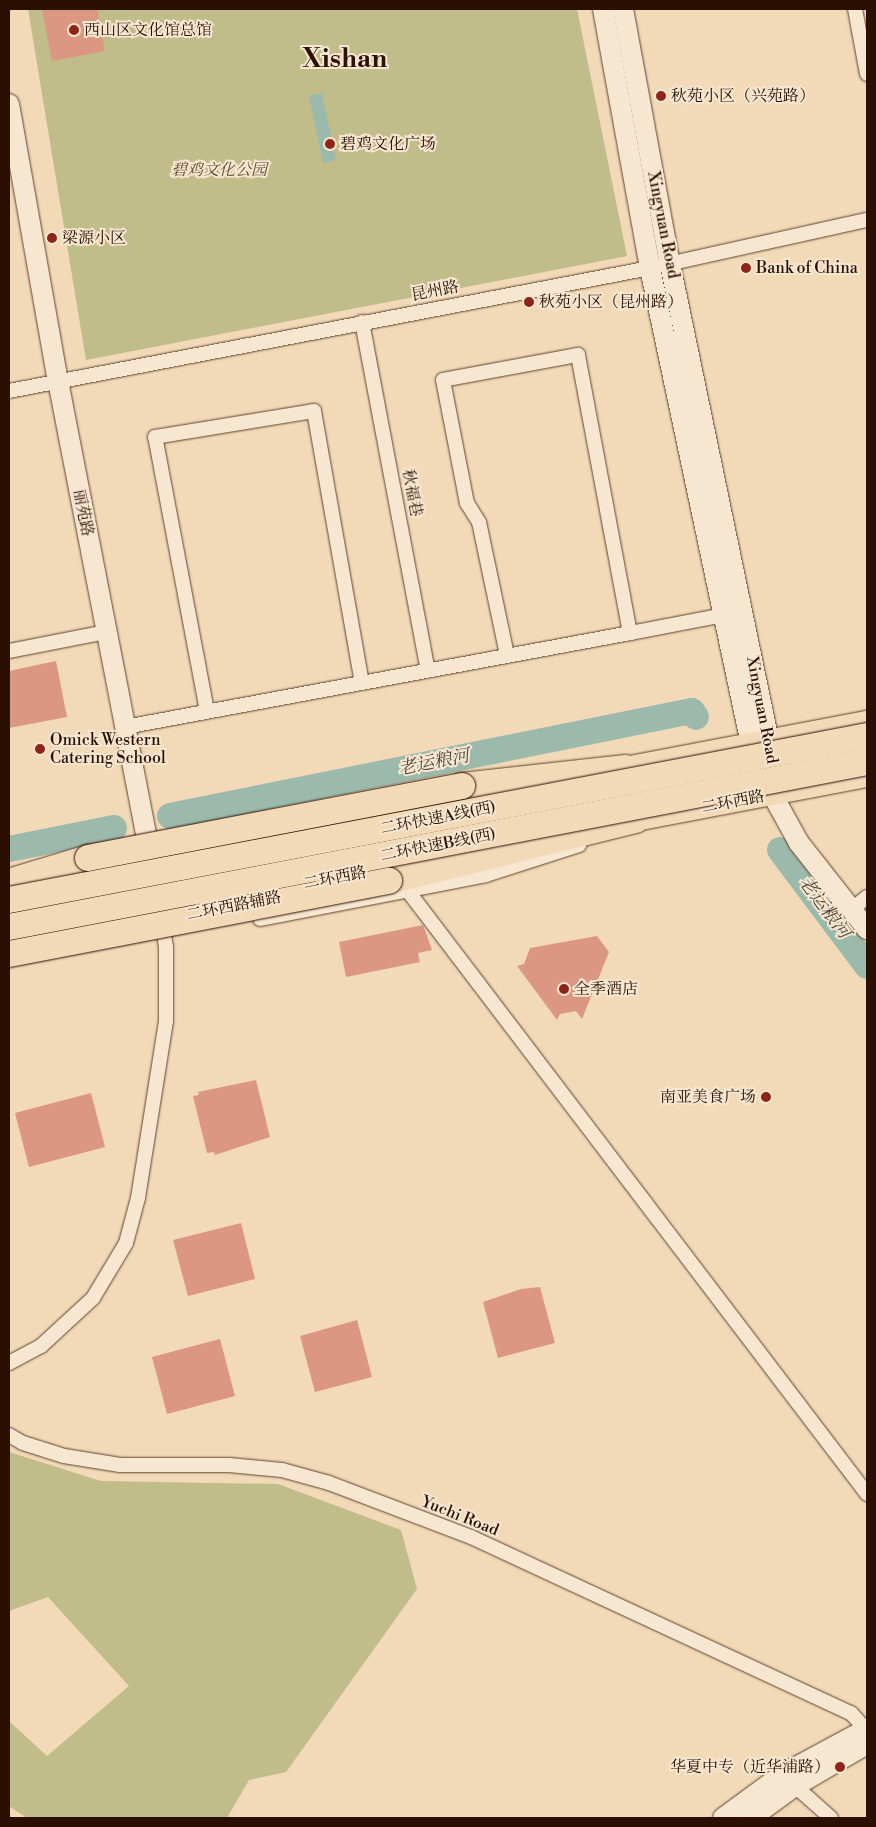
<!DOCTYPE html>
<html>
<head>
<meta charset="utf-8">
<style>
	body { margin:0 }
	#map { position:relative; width:876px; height:1827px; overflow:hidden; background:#f2d9b7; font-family:"Libre Bodoni","Noto Serif SC",serif }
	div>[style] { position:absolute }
	.green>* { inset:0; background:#c1bd8a }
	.water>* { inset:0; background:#9bbaac }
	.river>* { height:26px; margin:-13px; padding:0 13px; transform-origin:13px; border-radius:13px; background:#9bbaac }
	.building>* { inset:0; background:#dc9783 }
	.roads { filter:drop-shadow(0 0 1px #5e4230) drop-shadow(0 0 1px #5e4230) }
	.street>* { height:14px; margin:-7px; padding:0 7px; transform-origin:7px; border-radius:7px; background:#f7e6d0 }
	.secondary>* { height:20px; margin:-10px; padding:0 10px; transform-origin:10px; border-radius:10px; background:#f7e6d0 }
	.primary>* { height:22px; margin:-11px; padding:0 11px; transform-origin:11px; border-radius:11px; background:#f2d9b7 }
	.highway>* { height:26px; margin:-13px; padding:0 13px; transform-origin:13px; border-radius:13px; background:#f2d9b7 }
	.bridges { filter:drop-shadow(0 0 1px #2c0f03) drop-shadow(0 0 1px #2c0f03) }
	.highway-bridge>* { height:26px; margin:-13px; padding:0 13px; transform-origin:13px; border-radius:13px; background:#f2d9b7 }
	.dots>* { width:14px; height:14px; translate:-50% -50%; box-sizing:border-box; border:2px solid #f7e6d0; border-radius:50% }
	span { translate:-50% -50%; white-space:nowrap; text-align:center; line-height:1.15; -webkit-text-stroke:4px #f7e6d0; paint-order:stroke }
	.poi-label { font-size:16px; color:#2c0f03 }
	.left { translate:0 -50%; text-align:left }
	.right { translate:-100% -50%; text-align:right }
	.park-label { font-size:16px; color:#604c32; font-style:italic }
	.street-label { font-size:16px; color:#2c0f03 }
	.water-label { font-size:18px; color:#534b3e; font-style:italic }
	.town-label { font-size:26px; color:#2c0f03; font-weight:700 }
	.frame { position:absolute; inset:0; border:10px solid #2c0f03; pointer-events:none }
</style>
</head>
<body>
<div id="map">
	<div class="green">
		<div style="clip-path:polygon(28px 9px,577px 9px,627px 256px,86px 360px)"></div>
		<div style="clip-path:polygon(9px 1452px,101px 1481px,278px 1484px,401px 1530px,417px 1589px,286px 1772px,249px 1780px,227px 1818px,27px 1818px,9px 1806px,9px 1721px,47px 1756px,129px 1686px,48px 1597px,9px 1611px)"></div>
	</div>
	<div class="water">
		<div style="clip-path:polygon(322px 93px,336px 160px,323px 163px,309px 96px)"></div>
	</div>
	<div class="river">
		<div style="left:170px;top:816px;width:532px;rotate:-11.37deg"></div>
		<div style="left:692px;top:711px;width:7px;rotate:56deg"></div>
		<div style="left:9px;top:849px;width:107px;rotate:-11.3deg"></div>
		<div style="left:780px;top:850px;width:145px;rotate:53.1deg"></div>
	</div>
	<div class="building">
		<div style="clip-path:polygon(42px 9px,97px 9px,105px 51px,52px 61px)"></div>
		<div style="clip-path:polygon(56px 661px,67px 717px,9px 728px,9px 671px)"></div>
		<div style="clip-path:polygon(423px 925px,432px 950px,418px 953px,420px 962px,346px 977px,339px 942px)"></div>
		<div style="clip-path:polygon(597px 936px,609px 952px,582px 1019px,576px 1011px,560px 1014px,557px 1020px,517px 966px,524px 964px,530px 948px)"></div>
		<div style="clip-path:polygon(256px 1080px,270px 1137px,215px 1155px,214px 1152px,207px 1153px,193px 1096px,199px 1095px,198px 1092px)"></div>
		<div style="clip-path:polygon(91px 1093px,105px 1147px,29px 1167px,15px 1113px)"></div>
		<div style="clip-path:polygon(241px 1223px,255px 1279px,188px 1296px,173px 1240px)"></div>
		<div style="clip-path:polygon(540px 1287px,555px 1343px,498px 1358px,483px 1302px,521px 1289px)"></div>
		<div style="clip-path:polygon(357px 1320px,372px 1377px,315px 1392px,300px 1336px)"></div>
		<div style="clip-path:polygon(220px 1339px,235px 1396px,167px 1414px,152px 1357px)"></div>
	</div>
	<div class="roads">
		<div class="street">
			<div style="left:855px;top:9px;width:66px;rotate:79.5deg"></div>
			<div style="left:362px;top:322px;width:354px;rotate:79.3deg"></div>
			<div style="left:9px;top:391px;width:653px;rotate:-10.86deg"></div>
			<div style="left:650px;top:268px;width:222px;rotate:-12.5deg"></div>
			<div style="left:630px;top:633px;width:96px;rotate:-10.8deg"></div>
			<div style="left:9px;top:651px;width:99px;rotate:-11.1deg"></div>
			<div style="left:207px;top:711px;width:279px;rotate:-100.7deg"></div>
			<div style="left:155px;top:437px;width:161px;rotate:-9.3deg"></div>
			<div style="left:314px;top:411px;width:275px;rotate:80deg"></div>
			<div style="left:125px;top:727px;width:514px;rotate:-10.54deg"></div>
			<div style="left:630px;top:633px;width:283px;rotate:-100.6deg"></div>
			<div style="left:578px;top:355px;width:137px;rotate:169.5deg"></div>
			<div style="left:443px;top:380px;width:125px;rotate:79deg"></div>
			<div style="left:467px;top:503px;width:22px;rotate:58deg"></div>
			<div style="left:479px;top:522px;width:136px;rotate:78.1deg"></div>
			<div style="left:408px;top:891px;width:758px;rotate:52.72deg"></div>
			<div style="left:851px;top:910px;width:21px;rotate:-39deg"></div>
			<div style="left:260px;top:919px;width:230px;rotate:-11deg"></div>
			<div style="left:486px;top:875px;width:98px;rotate:-17.9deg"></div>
			<div style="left:9px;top:1363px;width:36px;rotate:-28deg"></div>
			<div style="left:41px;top:1346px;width:71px;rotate:-42.7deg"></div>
			<div style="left:93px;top:1298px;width:64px;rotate:-59deg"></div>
			<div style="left:126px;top:1243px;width:47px;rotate:-75.1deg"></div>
			<div style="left:138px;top:1198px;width:179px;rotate:-81deg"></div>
			<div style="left:166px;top:1021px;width:74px;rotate:-90deg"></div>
			<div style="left:166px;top:947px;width:26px;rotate:-99deg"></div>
			<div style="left:9px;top:1435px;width:16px;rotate:30deg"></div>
			<div style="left:23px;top:1443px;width:43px;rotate:17.6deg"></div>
			<div style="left:64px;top:1456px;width:57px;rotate:9.1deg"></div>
			<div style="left:120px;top:1465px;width:109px"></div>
			<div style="left:229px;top:1465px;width:53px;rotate:5.4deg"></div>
			<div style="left:282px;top:1470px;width:49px;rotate:15.5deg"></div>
			<div style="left:329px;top:1483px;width:152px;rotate:20.8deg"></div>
			<div style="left:471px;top:1537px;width:419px;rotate:24.9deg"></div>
			<div style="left:851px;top:1713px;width:24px;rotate:48deg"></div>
			<div style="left:795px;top:1786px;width:48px;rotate:41.6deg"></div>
		</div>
		<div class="secondary">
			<div style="left:603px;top:9px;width:263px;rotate:79.7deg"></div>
			<div style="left:650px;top:268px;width:506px;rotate:78.02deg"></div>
			<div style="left:755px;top:763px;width:91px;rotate:61.2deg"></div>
			<div style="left:799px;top:843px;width:110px;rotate:51.7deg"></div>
			<div style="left:623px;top:9px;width:259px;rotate:79.6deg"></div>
			<div style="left:670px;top:264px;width:502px;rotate:78.29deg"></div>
			<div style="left:9px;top:104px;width:281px;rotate:80deg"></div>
			<div style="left:58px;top:381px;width:487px;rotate:79deg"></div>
			<div style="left:723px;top:1818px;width:74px;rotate:-36.3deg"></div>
			<div style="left:783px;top:1774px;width:95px;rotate:-28.2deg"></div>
			<div style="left:751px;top:1818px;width:54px;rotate:-36deg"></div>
			<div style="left:795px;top:1786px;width:83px;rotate:-30.3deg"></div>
		</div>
		<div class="primary">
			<div style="left:609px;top:771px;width:263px;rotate:-10.8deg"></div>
			<div style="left:620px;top:823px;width:251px;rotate:-10.8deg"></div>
			<div style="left:81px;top:873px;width:423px;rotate:-10.9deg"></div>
			<div style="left:9px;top:940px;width:417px;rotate:-10.8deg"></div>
		</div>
		<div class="highway">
			<div style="left:462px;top:786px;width:165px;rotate:-6.3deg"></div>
			<div style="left:389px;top:881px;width:254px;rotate:-13.9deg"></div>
			<div style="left:9px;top:882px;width:83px;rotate:-16.9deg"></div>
		</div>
	</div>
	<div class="bridges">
		<div class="highway-bridge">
			<div style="left:88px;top:858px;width:381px;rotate:-10.9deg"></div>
			<div style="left:9px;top:900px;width:874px;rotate:-10.82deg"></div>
			<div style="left:9px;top:927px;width:874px;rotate:-10.89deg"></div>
			<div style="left:9px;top:954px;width:387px;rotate:-10.9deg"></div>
		</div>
	</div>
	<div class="dots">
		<div style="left:74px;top:30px;background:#8f2418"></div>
		<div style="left:661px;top:96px;background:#8f2418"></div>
		<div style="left:330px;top:144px;background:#8f2418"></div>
		<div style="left:52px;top:238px;background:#8f2418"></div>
		<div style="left:746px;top:268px;background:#8f2418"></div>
		<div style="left:529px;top:302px;background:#8f2418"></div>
		<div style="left:40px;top:749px;background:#8f2418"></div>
		<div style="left:564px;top:989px;background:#8f2418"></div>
		<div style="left:766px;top:1097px;background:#8f2418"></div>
		<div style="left:840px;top:1767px;background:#8f2418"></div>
	</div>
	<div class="poi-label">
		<span class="left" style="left:84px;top:30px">西山区文化馆总馆</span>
		<span class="left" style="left:671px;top:96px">秋苑小区（兴苑路）</span>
		<span class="left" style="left:340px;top:144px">碧鸡文化广场</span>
		<span class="left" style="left:62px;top:238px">梁源小区</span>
		<span class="left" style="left:756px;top:268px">Bank of China</span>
		<span class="left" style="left:539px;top:302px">秋苑小区（昆州路）</span>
		<span class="left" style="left:50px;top:749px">Omick Western<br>Catering School</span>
		<span class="left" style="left:574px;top:989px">全季酒店</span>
		<span class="right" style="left:756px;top:1097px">南亚美食广场</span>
		<span class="right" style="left:830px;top:1767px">华夏中专（近华浦路）</span>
	</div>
	<div class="park-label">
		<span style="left:219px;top:170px">碧鸡文化公园</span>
	</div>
	<div class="street-label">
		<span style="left:663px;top:225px;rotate:79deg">Xingyuan Road</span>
		<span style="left:435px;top:291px;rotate:-11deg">昆州路</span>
		<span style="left:412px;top:493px;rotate:79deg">秋福巷</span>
		<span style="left:83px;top:513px;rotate:79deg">丽苑路</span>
		<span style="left:762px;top:710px;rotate:79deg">Xingyuan Road</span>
		<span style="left:733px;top:802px;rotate:-11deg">二环西路</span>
		<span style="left:438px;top:818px;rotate:-11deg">二环快速A线(西)</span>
		<span style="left:438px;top:845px;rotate:-11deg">二环快速B线(西)</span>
		<span style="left:335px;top:878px;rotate:-11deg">二环西路</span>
		<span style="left:234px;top:906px;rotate:-11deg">二环西路辅路</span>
		<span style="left:460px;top:1516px;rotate:22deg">Yuchi Road</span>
	</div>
	<div class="water-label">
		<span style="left:434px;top:763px;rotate:-11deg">老运粮河</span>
		<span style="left:824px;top:908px;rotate:53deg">老运粮河</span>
	</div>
	<div class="town-label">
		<span style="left:345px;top:60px">Xishan</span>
	</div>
	<div class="frame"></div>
</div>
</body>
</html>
